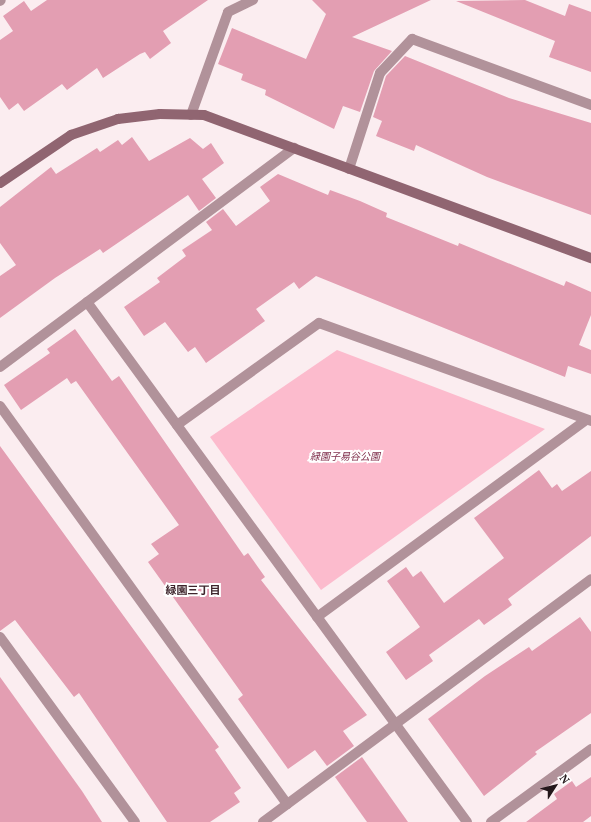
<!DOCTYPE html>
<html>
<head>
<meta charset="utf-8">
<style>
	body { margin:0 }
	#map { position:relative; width:591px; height:822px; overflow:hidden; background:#fbedf0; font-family:"PT Serif","Noto Sans JP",serif }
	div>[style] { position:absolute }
	.green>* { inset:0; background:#fcbbcd }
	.building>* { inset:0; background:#e39eb2 }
	.lane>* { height:10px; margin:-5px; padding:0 5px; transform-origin:5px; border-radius:5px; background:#b1929a }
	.street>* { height:10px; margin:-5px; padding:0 5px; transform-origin:5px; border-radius:5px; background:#b1929a }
	.secondary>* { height:10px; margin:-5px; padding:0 5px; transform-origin:5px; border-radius:5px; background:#906571 }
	span { translate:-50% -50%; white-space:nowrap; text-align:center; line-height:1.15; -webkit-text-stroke:4px #fff; paint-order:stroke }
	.park-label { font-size:10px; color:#802f4c; font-style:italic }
	.neighbourhood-label { font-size:11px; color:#3e252c; font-weight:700 }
	.north { position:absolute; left:535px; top:766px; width:40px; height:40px; -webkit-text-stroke:3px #fff; paint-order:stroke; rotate:54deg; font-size:11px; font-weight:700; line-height:16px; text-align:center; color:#24181b }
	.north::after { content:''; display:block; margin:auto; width:14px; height:18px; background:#24181b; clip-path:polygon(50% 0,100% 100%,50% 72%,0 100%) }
</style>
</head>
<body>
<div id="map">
	<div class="green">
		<div style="clip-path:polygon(337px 350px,545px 429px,321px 590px,210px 437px)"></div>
	</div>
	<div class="building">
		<div style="clip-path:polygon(47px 0,208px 0,163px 31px,171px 43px,150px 59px,145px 52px,140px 54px,103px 78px,97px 68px,67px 90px,62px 84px,24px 111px,18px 103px,9px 110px,0 97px,0 40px,13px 31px,3px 16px,24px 1px,31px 11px)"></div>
		<div style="clip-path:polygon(312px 0,431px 0,352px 37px,392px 51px,374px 71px,360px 112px,343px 106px,334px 129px,265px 95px,266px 90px,241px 80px,243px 74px,218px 64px,232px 28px,306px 59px,326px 14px)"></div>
		<div style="clip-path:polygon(525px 0,565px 16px,569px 4px,591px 12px,591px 72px,549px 57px,555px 41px,456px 1px)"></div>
		<div style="clip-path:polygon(405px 56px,509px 98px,591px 123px,591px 215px,487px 177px,416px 145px,414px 151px,376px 136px,382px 121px,373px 117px,386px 76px)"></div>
		<div style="clip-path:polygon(132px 137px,149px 161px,190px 138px,203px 149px,211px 143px,224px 163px,202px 179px,216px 198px,199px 211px,188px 195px,103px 253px,100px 249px,55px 278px,0 318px,0 276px,16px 265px,0 243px,0 207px,51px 167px,56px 174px,97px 148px,100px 152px,118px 140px,122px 145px)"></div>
		<div style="clip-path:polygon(278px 174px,328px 195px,330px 190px,360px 201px,387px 213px,386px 217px,458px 246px,459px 243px,564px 286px,566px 281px,591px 292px,591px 315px,579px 345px,591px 350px,591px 374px,568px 366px,565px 377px,316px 276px,299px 289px,294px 282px,256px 309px,265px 321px,206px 363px,195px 347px,188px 352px,165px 322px,144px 336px,124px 307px,160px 282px,157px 278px,186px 256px,182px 250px,212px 230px,206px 222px,223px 209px,236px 226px,270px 201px,260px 187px)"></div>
		<div style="clip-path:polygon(75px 329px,112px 381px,119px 376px,244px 556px,248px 553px,265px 577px,261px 580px,367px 715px,343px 731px,354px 746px,327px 766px,315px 750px,288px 769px,238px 699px,243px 695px,148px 562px,159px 554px,151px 544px,179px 525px,76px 381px,71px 384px,67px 378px,21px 410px,4px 385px,50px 353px,47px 349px)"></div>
		<div style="clip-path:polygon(0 446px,219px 747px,215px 750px,241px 788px,234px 793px,240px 802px,210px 822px,167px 822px,79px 693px,74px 697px,15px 620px,0 631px)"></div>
		<div style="clip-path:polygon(539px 470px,552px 488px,557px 484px,562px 491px,591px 471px,591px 536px,508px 599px,512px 605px,484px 625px,479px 619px,429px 655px,433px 661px,406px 680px,386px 652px,420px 627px,387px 581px,406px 567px,413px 577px,421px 571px,444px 603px,504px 558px,474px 518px)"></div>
		<div style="clip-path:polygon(580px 617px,591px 632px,591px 713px,535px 752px,537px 754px,484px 796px,428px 719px,485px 676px,529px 647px,532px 651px)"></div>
		<div style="clip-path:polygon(0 677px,82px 791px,102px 822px,0 822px)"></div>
		<div style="clip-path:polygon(362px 757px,408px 822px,367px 822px,335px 777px)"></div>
		<div style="clip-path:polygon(591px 777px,591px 816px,583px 822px,526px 822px,557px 799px,554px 794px,572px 781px,576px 787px)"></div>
	</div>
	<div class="lane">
		<div style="left:191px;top:115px;width:109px;rotate:-70.2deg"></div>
		<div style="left:228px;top:12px;width:28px;rotate:-26deg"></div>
	</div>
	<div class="street">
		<div style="left:0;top:1px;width:1px;rotate:-45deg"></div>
		<div style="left:349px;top:169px;width:101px;rotate:-72.1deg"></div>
		<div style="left:380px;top:73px;width:47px;rotate:-46.7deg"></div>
		<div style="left:412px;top:39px;width:191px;rotate:20.2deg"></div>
		<div style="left:87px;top:302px;width:644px;rotate:53.84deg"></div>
		<div style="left:0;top:367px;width:367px;rotate:-36.7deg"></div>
		<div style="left:0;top:406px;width:491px;rotate:54.2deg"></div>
		<div style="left:177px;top:425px;width:175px;rotate:-35.7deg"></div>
		<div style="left:319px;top:323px;width:289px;rotate:19.8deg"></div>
		<div style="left:317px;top:617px;width:333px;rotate:-36.2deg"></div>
		<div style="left:0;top:637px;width:229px;rotate:53.9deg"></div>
		<div style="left:263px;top:822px;width:408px;rotate:-36.5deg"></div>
		<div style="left:491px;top:822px;width:124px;rotate:-36.1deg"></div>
	</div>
	<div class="secondary">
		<div style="left:0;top:183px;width:86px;rotate:-34.1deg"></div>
		<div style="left:71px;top:135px;width:50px;rotate:-18.8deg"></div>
		<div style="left:118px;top:119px;width:42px;rotate:-6.8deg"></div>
		<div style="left:160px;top:114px;width:44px;rotate:1.3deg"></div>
		<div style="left:204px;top:115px;width:413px;rotate:20.3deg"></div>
	</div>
	<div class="park-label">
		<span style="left:345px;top:457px">緑園子易谷公園</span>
	</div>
	<div class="neighbourhood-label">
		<span style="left:193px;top:590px">緑園三丁目</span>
	</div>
	<div class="north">N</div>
</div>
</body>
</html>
